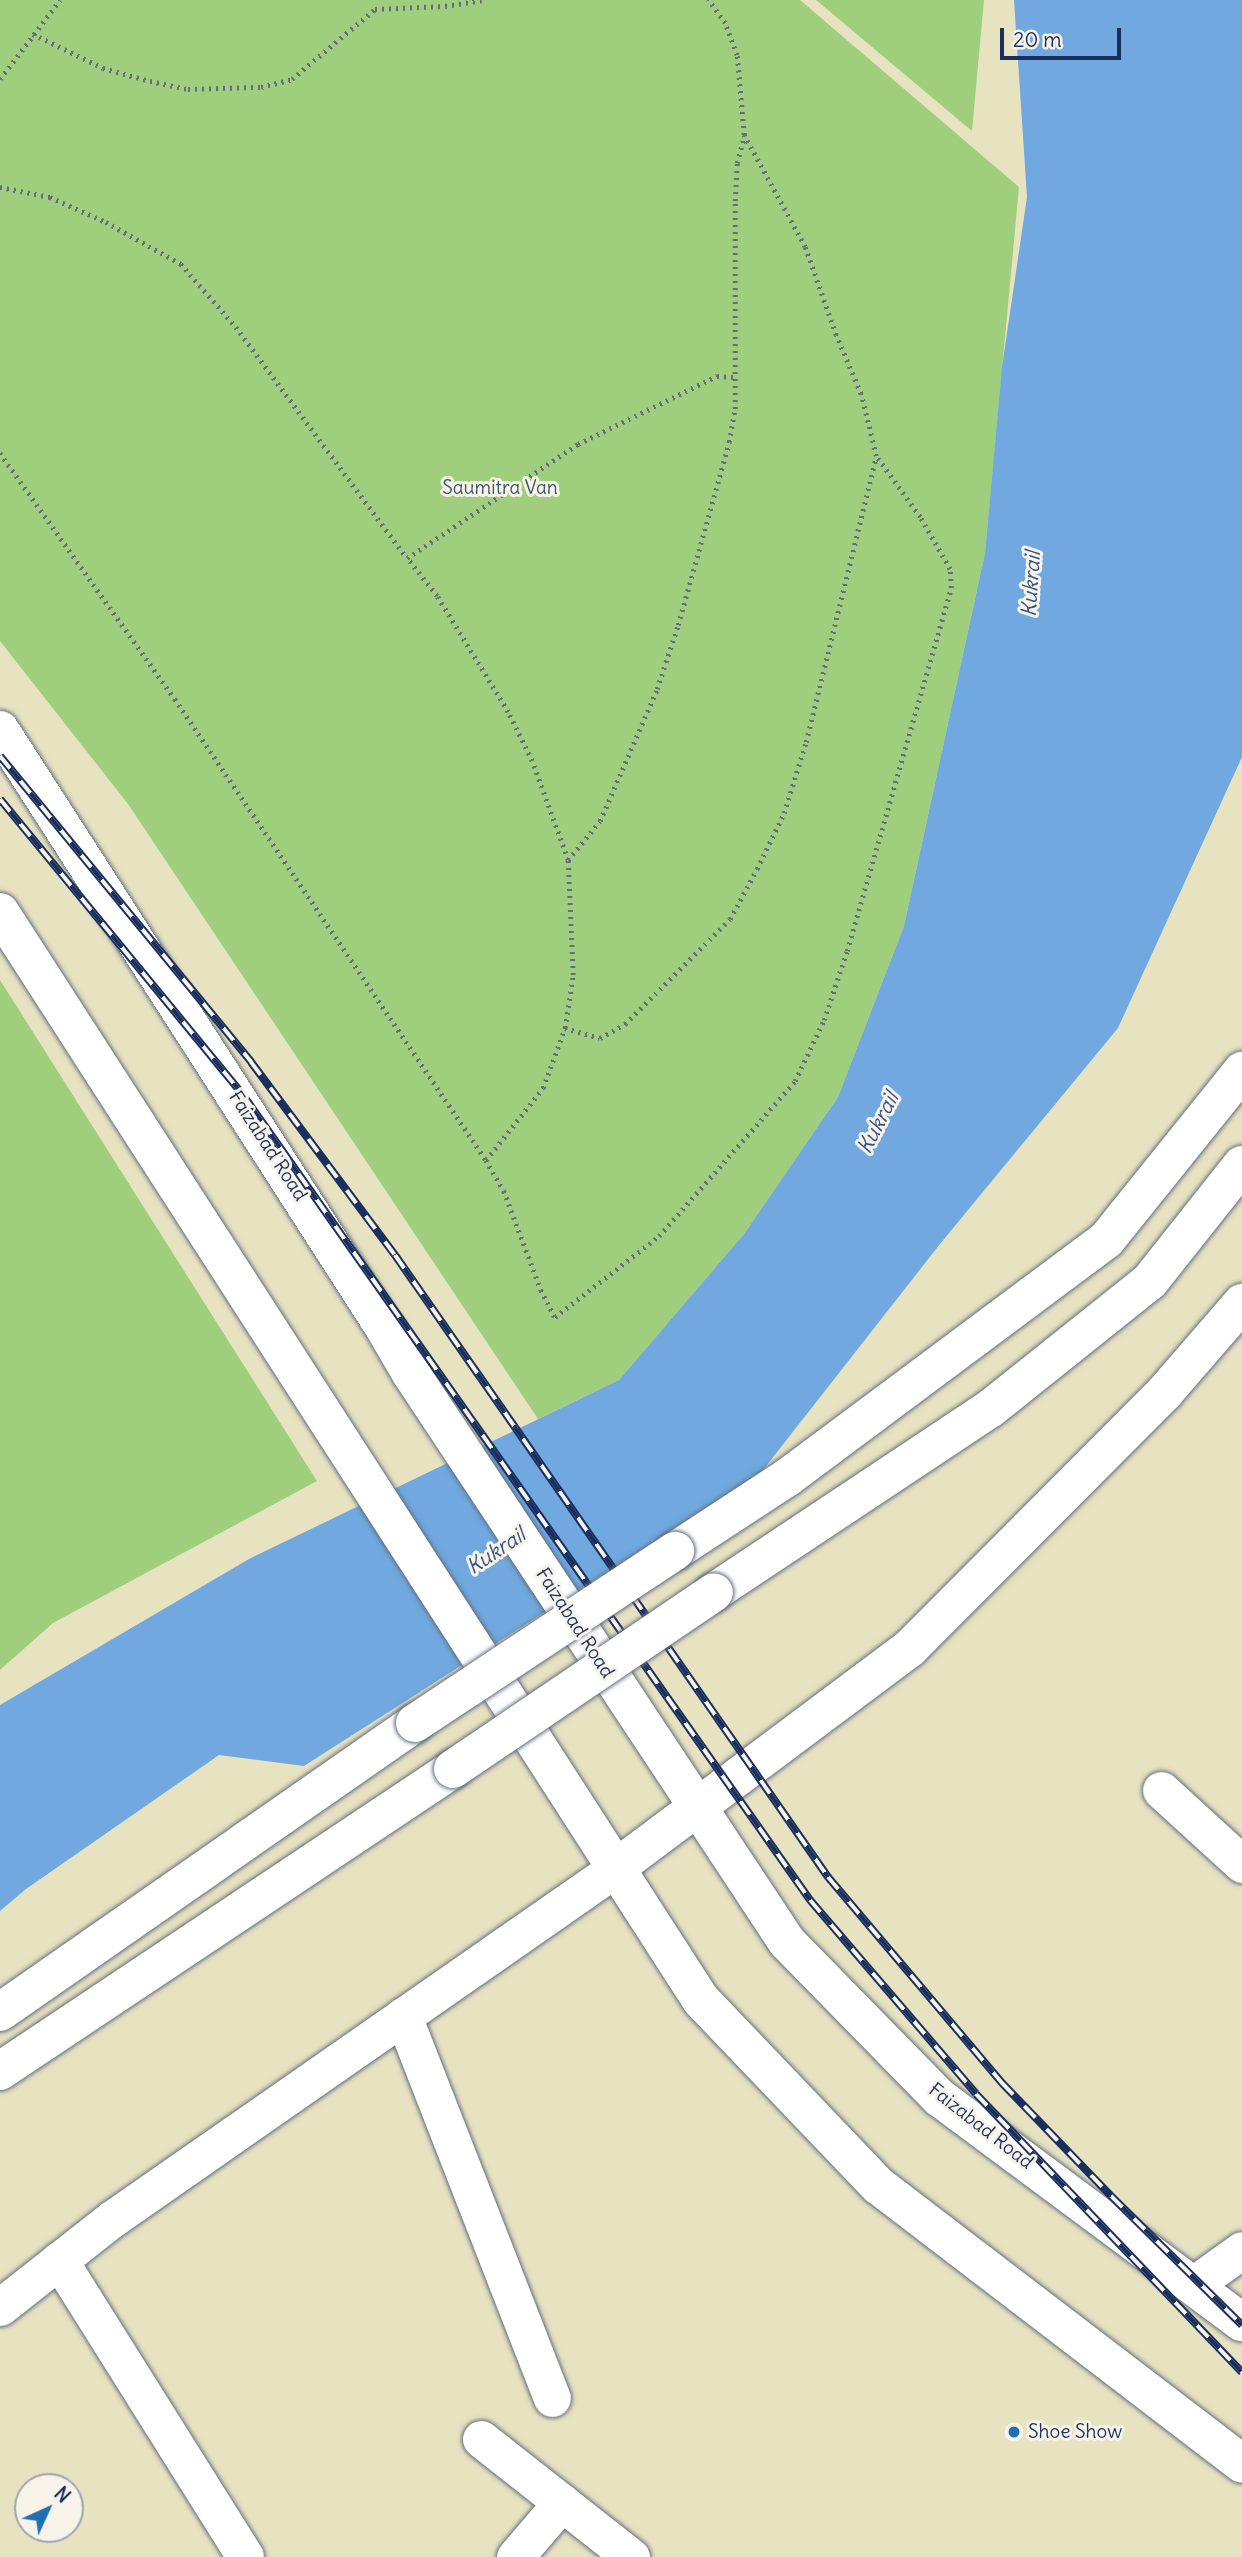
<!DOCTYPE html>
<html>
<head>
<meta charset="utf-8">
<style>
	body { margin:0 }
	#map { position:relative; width:1242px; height:2557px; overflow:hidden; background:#e7e2c0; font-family:Delius,sans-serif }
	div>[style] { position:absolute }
	.green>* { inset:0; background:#9fcf7d }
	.water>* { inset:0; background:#70a8df }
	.path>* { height:4.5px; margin-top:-2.25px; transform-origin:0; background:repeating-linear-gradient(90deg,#626e80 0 2px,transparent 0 7px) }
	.roads { filter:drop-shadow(0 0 2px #626e80) drop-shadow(0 0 2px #626e80) }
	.minor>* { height:37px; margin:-18.5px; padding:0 18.5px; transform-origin:18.5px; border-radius:18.5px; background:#fff }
	.tertiary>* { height:38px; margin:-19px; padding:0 19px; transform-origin:19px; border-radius:19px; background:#fff }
	.primary>* { height:38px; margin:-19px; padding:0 19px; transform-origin:19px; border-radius:19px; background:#fff }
	.rail>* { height:8px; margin-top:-4px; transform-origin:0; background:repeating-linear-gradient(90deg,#f7f3e8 0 16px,#1b2f5e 0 32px); box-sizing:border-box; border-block:2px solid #1b2f5e }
	.bridges { filter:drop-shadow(0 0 2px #626e80) drop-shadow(0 0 2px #626e80) }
	.tertiary-bridge>* { height:38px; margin:-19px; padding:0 19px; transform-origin:19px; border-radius:19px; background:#fff }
	.dots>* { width:19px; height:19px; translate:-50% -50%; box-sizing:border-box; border:4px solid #f7f3e8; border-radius:50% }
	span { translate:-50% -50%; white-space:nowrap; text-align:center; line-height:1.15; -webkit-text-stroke:6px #f7f3e8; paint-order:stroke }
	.park-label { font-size:19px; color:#3c5766 }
	.street-label { font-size:19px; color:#1b2f5e }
	.poi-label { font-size:19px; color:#1b2f5e }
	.left { translate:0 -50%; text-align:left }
	.water-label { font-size:21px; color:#355385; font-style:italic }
	.north { position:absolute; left:14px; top:2473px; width:70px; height:70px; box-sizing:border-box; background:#f7f3e8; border:2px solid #9fa5b1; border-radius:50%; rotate:45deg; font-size:19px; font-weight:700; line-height:28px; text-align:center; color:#1b2f5e }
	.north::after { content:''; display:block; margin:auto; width:24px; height:32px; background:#1f6fb2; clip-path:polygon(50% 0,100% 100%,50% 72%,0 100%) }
	.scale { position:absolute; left:1000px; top:28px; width:121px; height:32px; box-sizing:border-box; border:4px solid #1b2f5e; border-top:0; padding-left:9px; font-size:21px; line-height:24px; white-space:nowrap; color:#1b2f5e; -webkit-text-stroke:5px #f7f3e8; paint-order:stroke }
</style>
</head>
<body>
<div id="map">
	<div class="green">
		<div style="clip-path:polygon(0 0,800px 0,1019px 187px,985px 553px,904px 926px,838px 1097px,744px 1234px,619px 1380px,538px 1419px,128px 804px,0 641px)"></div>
		<div style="clip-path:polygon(816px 0,984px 0,972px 131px)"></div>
		<div style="clip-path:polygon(0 980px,317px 1481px,53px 1623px,0 1670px)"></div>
	</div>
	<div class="water">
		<div style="clip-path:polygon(1014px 0,1242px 0,1242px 757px,1118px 1028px,940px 1244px,759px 1475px,304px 1766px,219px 1755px,26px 1889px,0 1911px,0 1705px,249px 1559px,619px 1380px,744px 1234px,838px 1097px,904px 926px,985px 553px,1002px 367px,1027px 197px)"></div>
	</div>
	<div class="path">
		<div style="left:33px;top:34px;width:78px;rotate:25.9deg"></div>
		<div style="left:103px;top:68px;width:49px;rotate:15.5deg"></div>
		<div style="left:150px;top:81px;width:39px;rotate:12deg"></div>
		<div style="left:188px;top:89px;width:73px;rotate:-1.6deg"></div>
		<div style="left:261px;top:87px;width:32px;rotate:-14deg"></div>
		<div style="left:292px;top:79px;width:109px;rotate:-40.1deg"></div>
		<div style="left:375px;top:9px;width:70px;rotate:-2.5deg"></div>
		<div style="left:445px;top:6px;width:37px;rotate:-9deg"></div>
		<div style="left:0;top:79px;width:99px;rotate:-52.8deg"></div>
		<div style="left:0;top:187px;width:51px;rotate:11.3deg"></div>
		<div style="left:50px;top:197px;width:61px;rotate:24.1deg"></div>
		<div style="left:106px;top:222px;width:86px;rotate:29.2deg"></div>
		<div style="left:181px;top:264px;width:84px;rotate:48.9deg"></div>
		<div style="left:236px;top:327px;width:287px;rotate:53.5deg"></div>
		<div style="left:0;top:453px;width:302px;rotate:54.6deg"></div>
		<div style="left:175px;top:699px;width:556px;rotate:56deg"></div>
		<div style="left:486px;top:1160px;width:36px;rotate:60deg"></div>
		<div style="left:504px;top:1191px;width:106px;rotate:69.5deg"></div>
		<div style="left:541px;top:1290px;width:30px;rotate:63deg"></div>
		<div style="left:555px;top:1317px;width:132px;rotate:-37.9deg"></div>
		<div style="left:659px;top:1236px;width:206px;rotate:-48.7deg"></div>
		<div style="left:795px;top:1081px;width:68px;rotate:-64.6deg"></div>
		<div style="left:824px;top:1020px;width:73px;rotate:-71.6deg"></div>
		<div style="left:847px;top:951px;width:378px;rotate:-74deg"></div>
		<div style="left:951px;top:588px;width:19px;rotate:-93deg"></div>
		<div style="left:950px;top:569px;width:60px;rotate:-120deg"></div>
		<div style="left:920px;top:517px;width:75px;rotate:-125.8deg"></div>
		<div style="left:876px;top:456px;width:64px;rotate:-103.6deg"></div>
		<div style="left:861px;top:394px;width:64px;rotate:-113deg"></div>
		<div style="left:836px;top:335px;width:93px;rotate:-109.4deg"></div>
		<div style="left:805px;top:247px;width:128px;rotate:-118.6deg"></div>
		<div style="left:744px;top:135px;width:80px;rotate:-95deg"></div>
		<div style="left:737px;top:55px;width:34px;rotate:-111deg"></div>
		<div style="left:725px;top:23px;width:29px;rotate:-126deg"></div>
		<div style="left:568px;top:860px;width:105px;rotate:-110deg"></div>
		<div style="left:532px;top:761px;width:55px;rotate:-116.1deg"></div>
		<div style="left:508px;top:712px;width:136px;rotate:-121.5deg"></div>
		<div style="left:437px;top:596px;width:48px;rotate:-128.3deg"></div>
		<div style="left:407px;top:558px;width:206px;rotate:-33.7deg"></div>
		<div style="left:578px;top:444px;width:155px;rotate:-26.1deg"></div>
		<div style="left:717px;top:376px;width:16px;rotate:4deg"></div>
		<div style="left:565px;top:1028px;width:36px;rotate:16deg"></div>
		<div style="left:600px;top:1038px;width:29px;rotate:-29deg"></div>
		<div style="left:625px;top:1024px;width:148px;rotate:-45deg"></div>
		<div style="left:730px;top:919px;width:57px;rotate:-61.6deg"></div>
		<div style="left:757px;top:869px;width:62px;rotate:-64.3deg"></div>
		<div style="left:784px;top:813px;width:74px;rotate:-72.8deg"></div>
		<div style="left:806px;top:742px;width:293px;rotate:-76.2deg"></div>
		<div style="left:486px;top:1160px;width:92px;rotate:-51.6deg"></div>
		<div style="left:543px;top:1088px;width:64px;rotate:-69.9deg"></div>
		<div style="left:565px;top:1028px;width:54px;rotate:-81.4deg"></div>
		<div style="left:573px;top:975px;width:115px;rotate:-92.5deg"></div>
		<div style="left:568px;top:860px;width:50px;rotate:-50.6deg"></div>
		<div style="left:600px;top:821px;width:144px;rotate:-66.6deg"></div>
		<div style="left:657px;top:689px;width:67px;rotate:-71.8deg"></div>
		<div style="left:678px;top:625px;width:190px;rotate:-74.4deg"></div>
		<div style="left:729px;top:442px;width:34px;rotate:-80deg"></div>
		<div style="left:735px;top:409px;width:208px;rotate:-90deg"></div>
		<div style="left:735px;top:201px;width:38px;rotate:-87deg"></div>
		<div style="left:737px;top:163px;width:28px;rotate:-75deg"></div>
	</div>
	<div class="roads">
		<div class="minor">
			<div style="left:1161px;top:1790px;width:110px;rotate:42.4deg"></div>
			<div style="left:403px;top:2016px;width:410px;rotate:68.7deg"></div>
			<div style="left:59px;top:2260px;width:350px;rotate:57.9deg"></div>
			<div style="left:1193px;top:2285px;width:60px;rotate:-35.5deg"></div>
			<div style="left:0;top:2307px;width:142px;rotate:-38.2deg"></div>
			<div style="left:112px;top:2219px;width:614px;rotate:-34.85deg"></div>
			<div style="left:481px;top:2439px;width:191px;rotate:38.2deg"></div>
			<div style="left:515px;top:2557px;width:72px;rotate:-49.5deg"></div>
		</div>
		<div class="tertiary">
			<div style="left:675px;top:1551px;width:135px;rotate:-33.2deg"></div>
			<div style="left:788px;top:1477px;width:398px;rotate:-36.7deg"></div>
			<div style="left:1107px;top:1239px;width:216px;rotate:-51.2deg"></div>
			<div style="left:714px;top:1592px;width:333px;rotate:-33.6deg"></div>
			<div style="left:991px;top:1408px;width:203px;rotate:-38.6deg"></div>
			<div style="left:1150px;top:1281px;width:148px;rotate:-51.6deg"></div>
			<div style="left:616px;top:1868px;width:367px;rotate:-36.8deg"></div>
			<div style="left:910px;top:1648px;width:361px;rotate:-45.1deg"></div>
			<div style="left:1165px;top:1392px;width:118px;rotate:-49.1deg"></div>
			<div style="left:0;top:2012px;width:506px;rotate:-34.85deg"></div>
			<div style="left:0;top:2071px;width:544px;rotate:-33.69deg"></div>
		</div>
		<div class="primary">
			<div style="left:0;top:730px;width:712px;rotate:57.27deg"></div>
			<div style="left:385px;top:1329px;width:50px;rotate:59.8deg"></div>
			<div style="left:410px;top:1372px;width:683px;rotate:56.52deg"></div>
			<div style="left:787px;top:1942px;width:219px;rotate:45.6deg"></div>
			<div style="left:940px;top:2098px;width:376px;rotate:36.6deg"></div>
			<div style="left:0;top:912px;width:1294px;rotate:57.21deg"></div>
			<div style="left:701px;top:2000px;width:257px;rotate:46.3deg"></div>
			<div style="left:879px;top:2186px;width:457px;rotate:37.4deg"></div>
		</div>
	</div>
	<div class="rail">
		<div style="left:0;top:756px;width:396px;rotate:50.6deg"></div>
		<div style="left:251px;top:1062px;width:241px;rotate:53.3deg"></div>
		<div style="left:395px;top:1255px;width:758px;rotate:55.16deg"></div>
		<div style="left:828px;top:1877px;width:270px;rotate:49.8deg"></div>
		<div style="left:1002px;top:2083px;width:157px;rotate:46deg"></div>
		<div style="left:1111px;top:2196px;width:184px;rotate:44.6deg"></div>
		<div style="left:0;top:799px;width:383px;rotate:50.6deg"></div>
		<div style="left:243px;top:1095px;width:985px;rotate:54.84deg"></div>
		<div style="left:810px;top:1900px;width:255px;rotate:49.4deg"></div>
		<div style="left:976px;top:2094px;width:385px;rotate:46.3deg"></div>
	</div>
	<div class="bridges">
		<div class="tertiary-bridge">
			<div style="left:415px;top:1723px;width:312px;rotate:-33.5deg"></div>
			<div style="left:453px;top:1769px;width:315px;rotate:-34.1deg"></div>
		</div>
	</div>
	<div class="dots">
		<div style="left:1014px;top:2432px;background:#1f6fb2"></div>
	</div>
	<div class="park-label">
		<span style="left:500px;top:488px">Saumitra Van</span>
	</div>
	<div class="street-label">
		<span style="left:268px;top:1146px;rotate:57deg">Faizabad Road</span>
		<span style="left:575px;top:1623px;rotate:57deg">Faizabad Road</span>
		<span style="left:981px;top:2126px;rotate:38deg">Faizabad Road</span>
	</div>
	<div class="poi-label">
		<span class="left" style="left:1028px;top:2432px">Shoe Show</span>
	</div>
	<div class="water-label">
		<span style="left:1031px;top:584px;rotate:-86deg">Kukrail</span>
		<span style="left:878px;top:1123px;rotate:-63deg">Kukrail</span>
		<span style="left:496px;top:1551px;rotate:-34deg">Kukrail</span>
	</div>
	<div class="north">N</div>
	<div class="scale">20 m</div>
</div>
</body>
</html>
